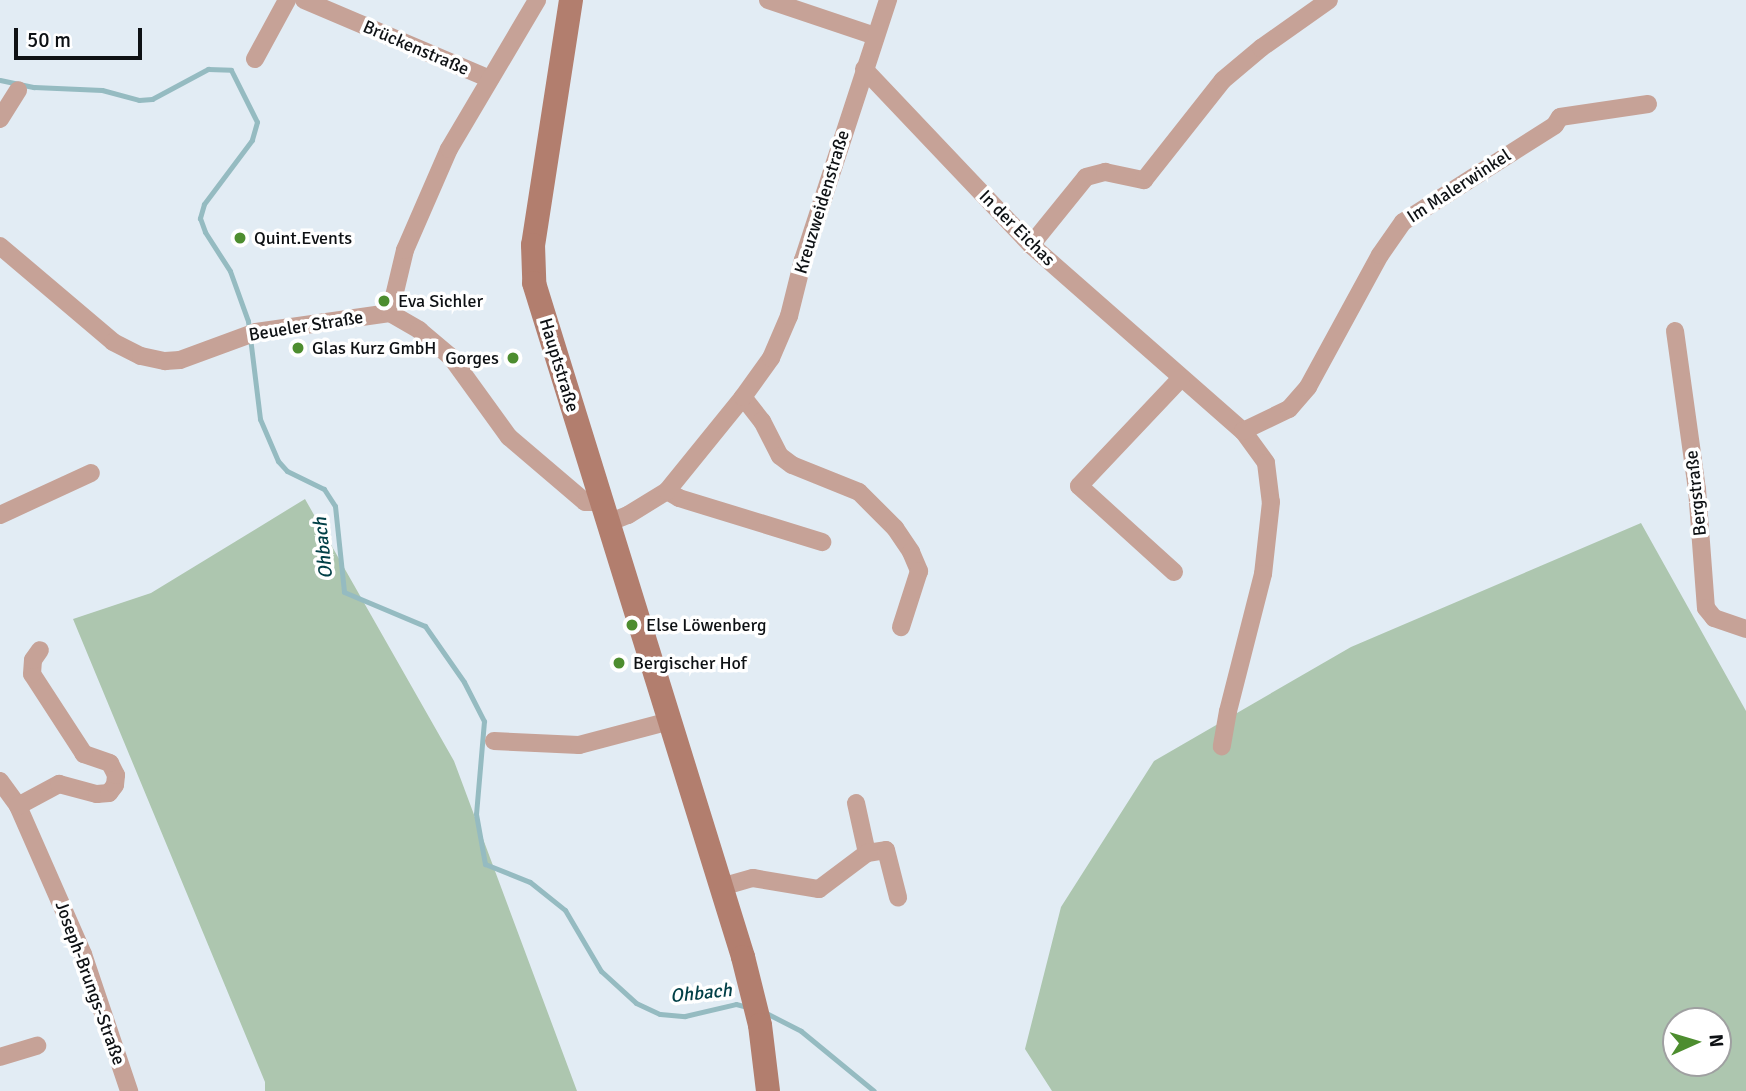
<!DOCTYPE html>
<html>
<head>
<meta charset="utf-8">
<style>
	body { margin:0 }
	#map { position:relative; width:1746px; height:1091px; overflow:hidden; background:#e2ecf4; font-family:Signika,sans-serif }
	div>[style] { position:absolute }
	.green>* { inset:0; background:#adc6af }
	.stream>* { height:5px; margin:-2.5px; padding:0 2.5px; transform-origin:2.5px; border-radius:2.5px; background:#95bbc1 }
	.street>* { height:18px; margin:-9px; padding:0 9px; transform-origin:9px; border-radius:9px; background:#c6a297 }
	.secondary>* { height:24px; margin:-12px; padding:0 12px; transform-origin:12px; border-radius:12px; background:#b27e6e }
	.dots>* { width:19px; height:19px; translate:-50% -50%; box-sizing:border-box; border:4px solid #fff; border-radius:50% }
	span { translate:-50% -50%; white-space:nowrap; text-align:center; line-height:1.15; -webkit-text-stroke:7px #fff; paint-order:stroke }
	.street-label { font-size:18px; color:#0e1114 }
	.poi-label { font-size:18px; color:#0e1114 }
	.left { translate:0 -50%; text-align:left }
	.right { translate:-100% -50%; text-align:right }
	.water-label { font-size:19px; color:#024047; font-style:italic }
	.north { position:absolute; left:1662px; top:1007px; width:70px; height:70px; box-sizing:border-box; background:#fff; border:2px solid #9fa0a1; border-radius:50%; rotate:86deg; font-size:19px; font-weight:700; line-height:28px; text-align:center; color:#0e1114 }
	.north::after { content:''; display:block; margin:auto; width:24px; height:32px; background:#4d8d2f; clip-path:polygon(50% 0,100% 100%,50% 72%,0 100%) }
	.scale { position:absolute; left:14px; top:28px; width:128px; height:32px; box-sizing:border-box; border:4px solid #0e1114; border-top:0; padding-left:9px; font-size:21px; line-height:24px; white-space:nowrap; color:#0e1114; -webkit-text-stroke:5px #fff; paint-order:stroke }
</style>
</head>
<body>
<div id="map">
	<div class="green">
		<div style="clip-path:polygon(305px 499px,454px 761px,577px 1091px,265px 1091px,265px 1082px,73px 619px,151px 593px)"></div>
		<div style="clip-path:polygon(evenodd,1641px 523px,1746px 711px,1746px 1091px,1052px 1091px,1025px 1049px,1061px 907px,1154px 761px,1351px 647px,1641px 523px,1676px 1021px,1718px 1021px,1718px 1063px,1676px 1063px,1676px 1021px)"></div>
	</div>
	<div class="stream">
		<div style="left:0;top:80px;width:35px;rotate:12deg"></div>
		<div style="left:34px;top:87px;width:68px;rotate:2.5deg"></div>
		<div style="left:102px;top:90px;width:38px;rotate:15deg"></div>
		<div style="left:139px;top:100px;width:13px;rotate:-4deg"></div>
		<div style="left:152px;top:99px;width:64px;rotate:-28.2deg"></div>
		<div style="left:208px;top:69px;width:23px;rotate:2deg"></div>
		<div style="left:231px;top:70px;width:58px;rotate:63.4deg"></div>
		<div style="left:257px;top:122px;width:19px;rotate:106deg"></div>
		<div style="left:252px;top:140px;width:80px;rotate:126.9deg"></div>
		<div style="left:204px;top:204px;width:15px;rotate:106deg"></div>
		<div style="left:200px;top:218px;width:15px;rotate:70deg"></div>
		<div style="left:205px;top:232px;width:46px;rotate:57.3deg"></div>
		<div style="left:230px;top:271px;width:53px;rotate:70.2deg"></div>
		<div style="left:248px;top:321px;width:99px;rotate:83deg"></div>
		<div style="left:260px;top:419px;width:46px;rotate:66.8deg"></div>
		<div style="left:278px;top:461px;width:13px;rotate:48deg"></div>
		<div style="left:287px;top:471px;width:41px;rotate:25.9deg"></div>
		<div style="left:324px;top:489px;width:20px;rotate:57deg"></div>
		<div style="left:335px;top:506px;width:86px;rotate:84deg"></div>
		<div style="left:344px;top:592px;width:88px;rotate:22.8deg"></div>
		<div style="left:425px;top:626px;width:68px;rotate:55.1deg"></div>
		<div style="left:464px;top:682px;width:44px;rotate:62.9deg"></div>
		<div style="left:484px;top:721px;width:93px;rotate:94.9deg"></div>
		<div style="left:476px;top:814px;width:51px;rotate:79.8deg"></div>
		<div style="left:485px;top:864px;width:48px;rotate:21.8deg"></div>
		<div style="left:530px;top:882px;width:45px;rotate:38.7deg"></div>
		<div style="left:565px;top:910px;width:71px;rotate:59.5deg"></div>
		<div style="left:601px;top:971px;width:47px;rotate:42.4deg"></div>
		<div style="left:636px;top:1003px;width:26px;rotate:25deg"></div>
		<div style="left:660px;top:1014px;width:25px;rotate:5deg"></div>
		<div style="left:685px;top:1016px;width:52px;rotate:-13.2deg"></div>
		<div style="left:736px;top:1004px;width:11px;rotate:15deg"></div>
		<div style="left:766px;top:1013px;width:39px;rotate:27deg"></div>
		<div style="left:801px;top:1031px;width:94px;rotate:39.4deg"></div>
	</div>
	<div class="street">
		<div style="left:304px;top:0;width:202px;rotate:23deg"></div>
		<div style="left:768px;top:0;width:113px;rotate:18.6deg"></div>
		<div style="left:255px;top:59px;width:67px;rotate:-61.5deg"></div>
		<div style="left:864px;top:69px;width:243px;rotate:46.5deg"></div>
		<div style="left:1031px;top:245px;width:282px;rotate:41.3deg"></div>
		<div style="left:1243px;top:431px;width:39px;rotate:54deg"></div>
		<div style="left:1266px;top:463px;width:39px;rotate:83deg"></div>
		<div style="left:1271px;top:502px;width:72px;rotate:96.3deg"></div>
		<div style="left:1263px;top:574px;width:141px;rotate:104.3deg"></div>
		<div style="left:1228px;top:711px;width:36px;rotate:100deg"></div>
		<div style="left:0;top:119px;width:34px;rotate:-58deg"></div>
		<div style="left:1031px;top:245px;width:87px;rotate:-51deg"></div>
		<div style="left:1086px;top:177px;width:20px;rotate:-15deg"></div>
		<div style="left:1105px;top:172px;width:40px;rotate:12deg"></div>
		<div style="left:1144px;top:180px;width:127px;rotate:-51.7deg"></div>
		<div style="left:1223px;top:80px;width:50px;rotate:-40.1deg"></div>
		<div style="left:1261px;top:48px;width:83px;rotate:-35.2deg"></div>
		<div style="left:0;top:246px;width:148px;rotate:40.3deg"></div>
		<div style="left:113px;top:342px;width:31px;rotate:27deg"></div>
		<div style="left:141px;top:356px;width:25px;rotate:12deg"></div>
		<div style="left:165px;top:361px;width:15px;rotate:-4deg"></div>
		<div style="left:180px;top:360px;width:81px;rotate:-20.2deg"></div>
		<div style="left:256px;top:332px;width:135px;rotate:-8.1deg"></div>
		<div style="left:390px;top:313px;width:65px;rotate:-76.6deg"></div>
		<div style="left:405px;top:250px;width:110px;rotate:-66.5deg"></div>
		<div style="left:449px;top:149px;width:173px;rotate:-59.4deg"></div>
		<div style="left:390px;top:313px;width:34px;rotate:30deg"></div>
		<div style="left:419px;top:330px;width:42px;rotate:40.2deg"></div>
		<div style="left:451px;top:357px;width:99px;rotate:54.1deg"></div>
		<div style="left:509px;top:437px;width:100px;rotate:40.5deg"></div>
		<div style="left:585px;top:502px;width:15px"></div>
		<div style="left:1675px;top:331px;width:160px;rotate:82.1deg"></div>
		<div style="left:1697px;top:489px;width:119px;rotate:85.7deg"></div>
		<div style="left:1706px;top:608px;width:13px;rotate:51deg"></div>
		<div style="left:1714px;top:618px;width:34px;rotate:19deg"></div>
		<div style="left:743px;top:397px;width:31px;rotate:52deg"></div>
		<div style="left:762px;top:421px;width:39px;rotate:63deg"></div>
		<div style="left:780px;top:456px;width:15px;rotate:37deg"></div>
		<div style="left:792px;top:465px;width:72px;rotate:21.9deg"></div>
		<div style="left:859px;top:492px;width:51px;rotate:45deg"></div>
		<div style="left:895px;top:528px;width:29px;rotate:56deg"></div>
		<div style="left:911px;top:552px;width:21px;rotate:67deg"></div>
		<div style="left:919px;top:571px;width:59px;rotate:107.8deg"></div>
		<div style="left:1243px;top:431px;width:51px;rotate:-25.6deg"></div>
		<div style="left:1289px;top:409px;width:29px;rotate:-49deg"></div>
		<div style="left:1308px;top:387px;width:150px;rotate:-61.4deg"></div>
		<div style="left:1380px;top:255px;width:40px;rotate:-55.1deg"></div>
		<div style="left:1403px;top:222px;width:180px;rotate:-32.5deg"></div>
		<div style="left:1555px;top:125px;width:9px;rotate:-58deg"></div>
		<div style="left:1560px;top:117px;width:89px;rotate:-8.4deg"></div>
		<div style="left:667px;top:491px;width:14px;rotate:30deg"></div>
		<div style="left:679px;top:498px;width:150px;rotate:17.1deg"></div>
		<div style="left:0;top:515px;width:100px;rotate:-24.8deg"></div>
		<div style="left:608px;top:523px;width:22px;rotate:-22deg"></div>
		<div style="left:628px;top:515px;width:46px;rotate:-31.6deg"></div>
		<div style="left:667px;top:491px;width:121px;rotate:-51deg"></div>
		<div style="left:743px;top:397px;width:48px;rotate:-54.3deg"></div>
		<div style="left:771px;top:358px;width:46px;rotate:-66.8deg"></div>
		<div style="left:789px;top:316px;width:58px;rotate:-76deg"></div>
		<div style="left:803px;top:260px;width:274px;rotate:-71.9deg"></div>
		<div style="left:1174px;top:572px;width:128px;rotate:-137.8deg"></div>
		<div style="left:1079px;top:486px;width:149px;rotate:-46.6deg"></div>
		<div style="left:494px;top:741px;width:85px;rotate:2.7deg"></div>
		<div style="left:579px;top:745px;width:94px;rotate:-14.8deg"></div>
		<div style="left:0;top:781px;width:31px;rotate:54deg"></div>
		<div style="left:18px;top:806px;width:162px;rotate:66.3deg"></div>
		<div style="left:83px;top:954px;width:145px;rotate:71.4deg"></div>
		<div style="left:856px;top:803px;width:51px;rotate:77.6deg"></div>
		<div style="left:18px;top:806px;width:47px;rotate:-28.2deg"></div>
		<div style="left:59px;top:784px;width:39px;rotate:15deg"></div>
		<div style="left:97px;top:794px;width:12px;rotate:-5deg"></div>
		<div style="left:109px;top:793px;width:10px;rotate:-53deg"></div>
		<div style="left:115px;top:785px;width:10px;rotate:-84deg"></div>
		<div style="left:116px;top:775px;width:13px;rotate:-117deg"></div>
		<div style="left:110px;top:763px;width:28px;rotate:-161deg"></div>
		<div style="left:84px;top:754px;width:95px;rotate:-123deg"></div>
		<div style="left:32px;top:674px;width:14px;rotate:-86deg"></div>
		<div style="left:33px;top:660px;width:12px;rotate:-55deg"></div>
		<div style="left:721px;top:887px;width:33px;rotate:-16deg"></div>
		<div style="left:753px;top:878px;width:67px;rotate:9.5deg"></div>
		<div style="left:819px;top:889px;width:60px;rotate:-36.9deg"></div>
		<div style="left:867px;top:853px;width:19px;rotate:-9deg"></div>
		<div style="left:886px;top:850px;width:49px;rotate:75.7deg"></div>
		<div style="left:0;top:1057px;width:39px;rotate:-17deg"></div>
	</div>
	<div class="secondary">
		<div style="left:571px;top:0;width:248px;rotate:98.8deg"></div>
		<div style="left:533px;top:245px;width:38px;rotate:88deg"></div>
		<div style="left:534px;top:283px;width:706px;rotate:72.77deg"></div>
		<div style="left:743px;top:957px;width:70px;rotate:76deg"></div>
		<div style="left:760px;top:1025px;width:66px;rotate:83.1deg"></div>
	</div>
	<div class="dots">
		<div style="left:240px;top:238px;background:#4d8d2f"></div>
		<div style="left:384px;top:301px;background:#4d8d2f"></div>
		<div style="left:298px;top:348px;background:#4d8d2f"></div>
		<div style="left:513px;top:358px;background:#4d8d2f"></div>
		<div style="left:632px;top:625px;background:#4d8d2f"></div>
		<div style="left:619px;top:663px;background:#4d8d2f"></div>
	</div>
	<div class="street-label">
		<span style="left:416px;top:48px;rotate:23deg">Brückenstraße</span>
		<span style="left:1459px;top:186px;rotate:-33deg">Im Malerwinkel</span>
		<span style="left:822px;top:202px;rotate:-73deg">Kreuzweidenstraße</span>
		<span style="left:1017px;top:228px;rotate:45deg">In der Eichas</span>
		<span style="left:306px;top:326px;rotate:-9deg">Beueler Straße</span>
		<span style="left:559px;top:365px;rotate:73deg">Hauptstraße</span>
		<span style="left:1696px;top:493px;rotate:-96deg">Bergstraße</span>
		<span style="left:90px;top:983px;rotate:70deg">Joseph-Brungs-Straße</span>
	</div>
	<div class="poi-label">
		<span class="left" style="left:254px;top:238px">Quint.Events</span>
		<span class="left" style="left:398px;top:301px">Eva Sichler</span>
		<span class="left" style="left:312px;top:348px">Glas Kurz GmbH</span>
		<span class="right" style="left:499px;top:358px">Gorges</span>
		<span class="left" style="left:646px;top:625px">Else Löwenberg</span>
		<span class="left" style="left:633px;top:663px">Bergischer Hof</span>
	</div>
	<div class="water-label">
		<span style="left:324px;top:548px;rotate:-96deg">Ohbach</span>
		<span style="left:701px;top:994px;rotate:-6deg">Ohbach</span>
	</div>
	<div class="north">N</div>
	<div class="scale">50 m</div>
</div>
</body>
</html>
